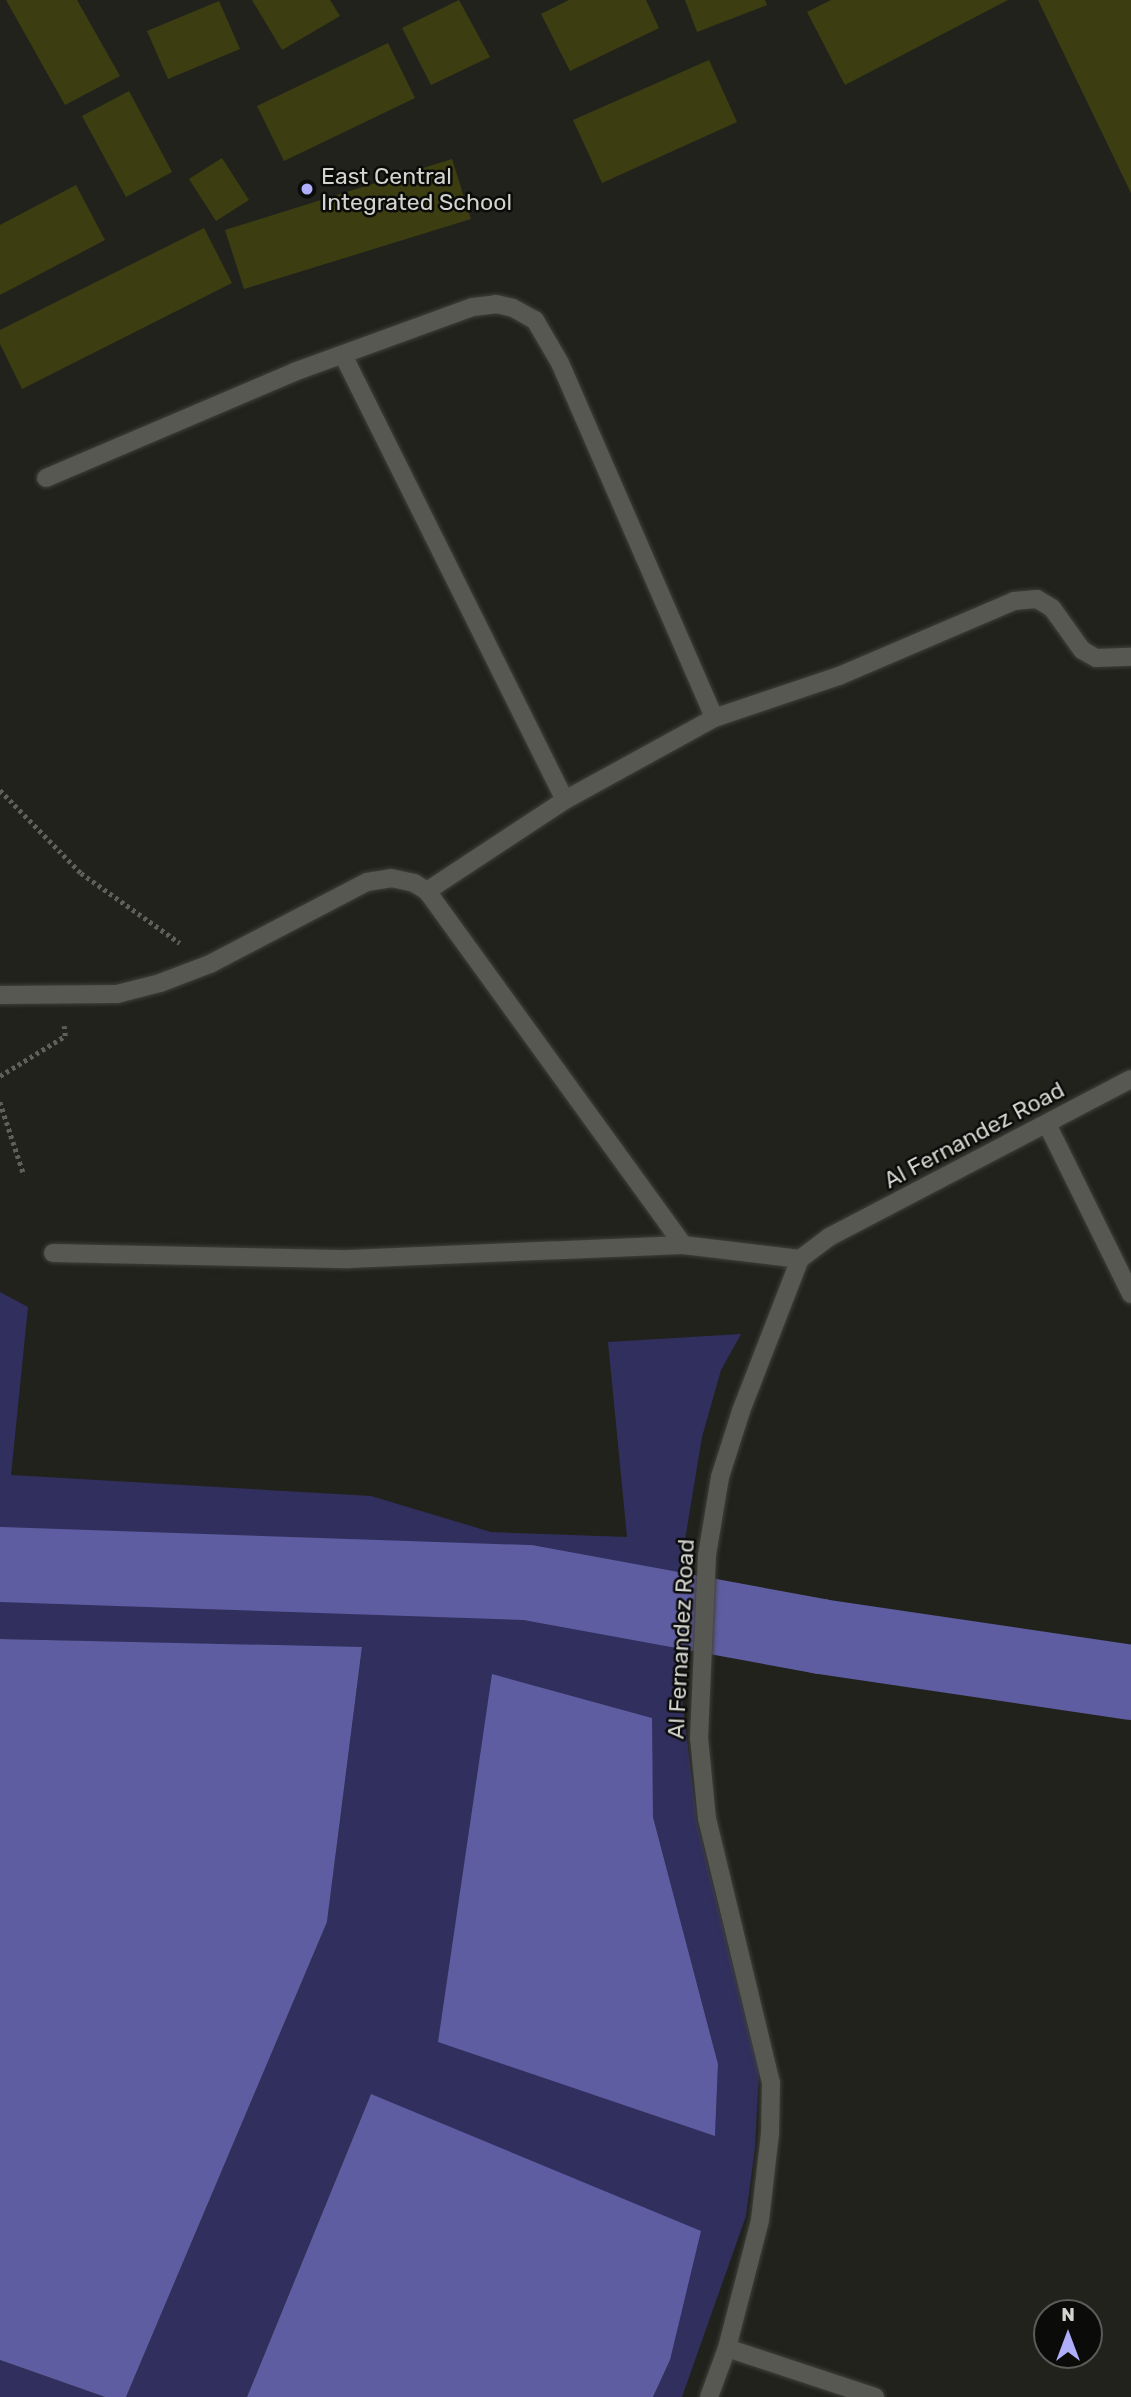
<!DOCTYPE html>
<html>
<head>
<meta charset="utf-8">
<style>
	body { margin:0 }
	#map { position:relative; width:1131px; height:2397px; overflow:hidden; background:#21221c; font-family:Rubik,sans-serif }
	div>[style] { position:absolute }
	.green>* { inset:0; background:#312f5d }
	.water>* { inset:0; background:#5f5da1 }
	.river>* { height:75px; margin:-37.5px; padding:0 37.5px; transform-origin:37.5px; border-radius:37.5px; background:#5f5da1 }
	.building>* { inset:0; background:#3c3e12 }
	.path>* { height:4.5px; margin-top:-2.25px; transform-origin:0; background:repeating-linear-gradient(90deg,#5f605b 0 3.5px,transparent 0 7px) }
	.roads { filter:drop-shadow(0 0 2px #3f3f3b) drop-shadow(0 0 2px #3f3f3b) }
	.lane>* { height:18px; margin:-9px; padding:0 9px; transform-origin:9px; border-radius:9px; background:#585852 }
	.street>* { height:18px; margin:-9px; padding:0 9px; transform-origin:9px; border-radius:9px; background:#585852 }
	.dots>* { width:19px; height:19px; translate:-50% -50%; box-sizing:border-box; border:4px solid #0b0b09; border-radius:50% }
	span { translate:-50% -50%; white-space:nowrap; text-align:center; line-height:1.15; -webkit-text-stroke:5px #0b0b09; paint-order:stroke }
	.poi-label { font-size:23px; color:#d3d4d0 }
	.left { translate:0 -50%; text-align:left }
	.street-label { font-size:23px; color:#d3d4d0 }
	.north { position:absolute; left:1033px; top:2299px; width:70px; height:70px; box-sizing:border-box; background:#0b0b09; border:2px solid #5b5b59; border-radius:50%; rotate:0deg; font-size:19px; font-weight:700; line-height:28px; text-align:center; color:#d3d4d0 }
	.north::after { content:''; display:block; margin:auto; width:24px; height:32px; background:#aeaefb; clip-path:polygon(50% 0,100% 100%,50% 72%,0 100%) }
</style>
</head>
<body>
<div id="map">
	<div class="green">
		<div style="clip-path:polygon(evenodd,0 1292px,28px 1307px,11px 1475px,371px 1496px,491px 1532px,627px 1537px,608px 1342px,741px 1334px,721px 1370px,702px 1437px,672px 1618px,697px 1821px,759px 2072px,755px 2148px,746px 2216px,682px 2397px,653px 2397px,670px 2360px,371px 2094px,247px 2397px,126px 2397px,327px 1922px,362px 1648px,0 1639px,0 1292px,493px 1675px,651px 1718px,653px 1817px,718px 2064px,715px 2136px,493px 1675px)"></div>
		<div style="clip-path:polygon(0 2360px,105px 2397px,0 2397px)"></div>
	</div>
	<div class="water">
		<div style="clip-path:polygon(0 1639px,362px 1647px,327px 1922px,126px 2397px,105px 2397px,0 2360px)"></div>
		<div style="clip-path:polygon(492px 1674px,652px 1718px,653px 1817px,718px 2064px,715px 2136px,438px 2042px)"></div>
		<div style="clip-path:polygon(371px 2094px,701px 2231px,670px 2360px,653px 2397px,247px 2397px)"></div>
	</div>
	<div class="river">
		<div style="left:0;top:1564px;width:527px;rotate:1.96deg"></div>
		<div style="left:527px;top:1582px;width:298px;rotate:10.4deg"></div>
		<div style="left:820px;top:1636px;width:314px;rotate:8.4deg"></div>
	</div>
	<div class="building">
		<div style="clip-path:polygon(6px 0,77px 0,120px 76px,65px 105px)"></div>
		<div style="clip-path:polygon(252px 0,330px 0,340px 16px,282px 50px)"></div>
		<div style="clip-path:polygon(459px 0,490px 57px,431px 85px,402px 28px)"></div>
		<div style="clip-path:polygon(569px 0,646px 0,659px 28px,570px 71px,541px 14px)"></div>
		<div style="clip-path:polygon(685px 0,765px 0,767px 5px,697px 32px)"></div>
		<div style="clip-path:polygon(831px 0,1008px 0,845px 85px,807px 12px)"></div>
		<div style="clip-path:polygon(1038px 0,1131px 0,1131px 193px)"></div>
		<div style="clip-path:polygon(219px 1px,240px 49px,168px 79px,147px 31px)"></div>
		<div style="clip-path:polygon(388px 43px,415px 98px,284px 161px,257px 106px)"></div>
		<div style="clip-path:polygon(709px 60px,737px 122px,602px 183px,573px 120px)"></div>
		<div style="clip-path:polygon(129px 91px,172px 172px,126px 197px,82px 116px)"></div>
		<div style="clip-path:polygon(222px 158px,249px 200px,216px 221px,189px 179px)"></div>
		<div style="clip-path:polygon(452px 159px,471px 219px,244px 289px,225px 230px)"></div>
		<div style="clip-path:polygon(76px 185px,105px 240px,0 295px,0 225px)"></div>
		<div style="clip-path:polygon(204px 228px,232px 283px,22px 389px,0 344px,0 330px)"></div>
	</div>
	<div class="path">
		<div style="left:0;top:790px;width:116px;rotate:45.7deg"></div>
		<div style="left:81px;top:873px;width:121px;rotate:35.3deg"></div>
		<div style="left:0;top:1076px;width:76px;rotate:-31.6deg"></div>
		<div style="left:65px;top:1036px;width:10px;rotate:-96deg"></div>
		<div style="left:0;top:1102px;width:77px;rotate:71.8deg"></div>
	</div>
	<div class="roads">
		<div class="lane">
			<div style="left:1047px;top:1124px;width:190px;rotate:63.7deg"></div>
			<div style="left:727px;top:2348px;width:156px;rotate:18.3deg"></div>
		</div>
		<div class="street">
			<div style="left:344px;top:357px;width:495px;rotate:63.5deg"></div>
			<div style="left:46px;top:478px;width:270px;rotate:-23.1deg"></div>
			<div style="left:294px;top:372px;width:190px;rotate:-20deg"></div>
			<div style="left:473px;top:307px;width:23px;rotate:-7deg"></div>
			<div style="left:496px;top:304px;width:17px;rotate:13deg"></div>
			<div style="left:513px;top:308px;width:25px;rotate:29deg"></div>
			<div style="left:535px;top:320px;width:50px;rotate:59.8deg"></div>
			<div style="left:560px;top:363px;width:387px;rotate:66.5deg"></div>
			<div style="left:427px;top:891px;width:165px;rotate:-33.4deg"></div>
			<div style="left:565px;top:800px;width:170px;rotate:-28.8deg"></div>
			<div style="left:714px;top:718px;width:132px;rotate:-18.6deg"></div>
			<div style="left:839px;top:676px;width:190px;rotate:-23.2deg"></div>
			<div style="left:1014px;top:601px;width:23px;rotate:-5deg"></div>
			<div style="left:1037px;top:599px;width:17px;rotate:31deg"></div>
			<div style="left:1052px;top:608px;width:52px;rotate:54.5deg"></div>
			<div style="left:1082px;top:650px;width:16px;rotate:30deg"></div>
			<div style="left:1096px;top:658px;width:35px;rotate:-2deg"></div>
			<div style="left:0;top:995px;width:117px;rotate:-0.5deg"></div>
			<div style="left:117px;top:994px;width:44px;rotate:-14.3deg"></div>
			<div style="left:160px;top:983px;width:53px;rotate:-20.8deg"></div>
			<div style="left:210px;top:964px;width:177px;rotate:-27.6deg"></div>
			<div style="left:367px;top:882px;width:24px;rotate:-9deg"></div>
			<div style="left:391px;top:878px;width:24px;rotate:12deg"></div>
			<div style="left:414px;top:883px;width:15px;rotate:32deg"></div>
			<div style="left:427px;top:891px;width:437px;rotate:54.1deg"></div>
			<div style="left:53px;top:1253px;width:296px;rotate:1.2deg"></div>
			<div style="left:349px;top:1259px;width:334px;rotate:-2.4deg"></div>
			<div style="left:683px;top:1245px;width:118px;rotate:6.8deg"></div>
			<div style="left:709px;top:2397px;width:52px;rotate:-69.8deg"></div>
			<div style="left:727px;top:2348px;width:132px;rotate:-75.5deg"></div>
			<div style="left:760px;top:2220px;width:87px;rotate:-83.4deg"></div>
			<div style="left:770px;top:2134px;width:51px;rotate:-88.9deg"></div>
			<div style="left:771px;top:2083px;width:272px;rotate:-103.6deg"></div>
			<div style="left:707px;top:1819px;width:81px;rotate:-95.6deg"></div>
			<div style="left:699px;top:1738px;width:183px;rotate:-87.5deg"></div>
			<div style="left:707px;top:1555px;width:79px;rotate:-80.5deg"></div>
			<div style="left:720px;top:1477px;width:69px;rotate:-72.3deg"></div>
			<div style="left:741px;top:1411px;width:163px;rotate:-68.8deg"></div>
			<div style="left:800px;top:1259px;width:36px;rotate:-37deg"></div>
			<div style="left:829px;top:1237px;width:341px;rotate:-27.6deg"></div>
		</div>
	</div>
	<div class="dots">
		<div style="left:307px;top:189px;background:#aeaefb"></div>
	</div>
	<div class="poi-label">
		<span class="left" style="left:321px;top:189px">East Central<br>Integrated School</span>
	</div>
	<div class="street-label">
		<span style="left:974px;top:1135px;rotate:-28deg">Al Fernandez Road</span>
		<span style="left:681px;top:1639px;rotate:-87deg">Al Fernandez Road</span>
	</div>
	<div class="north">N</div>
</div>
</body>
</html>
